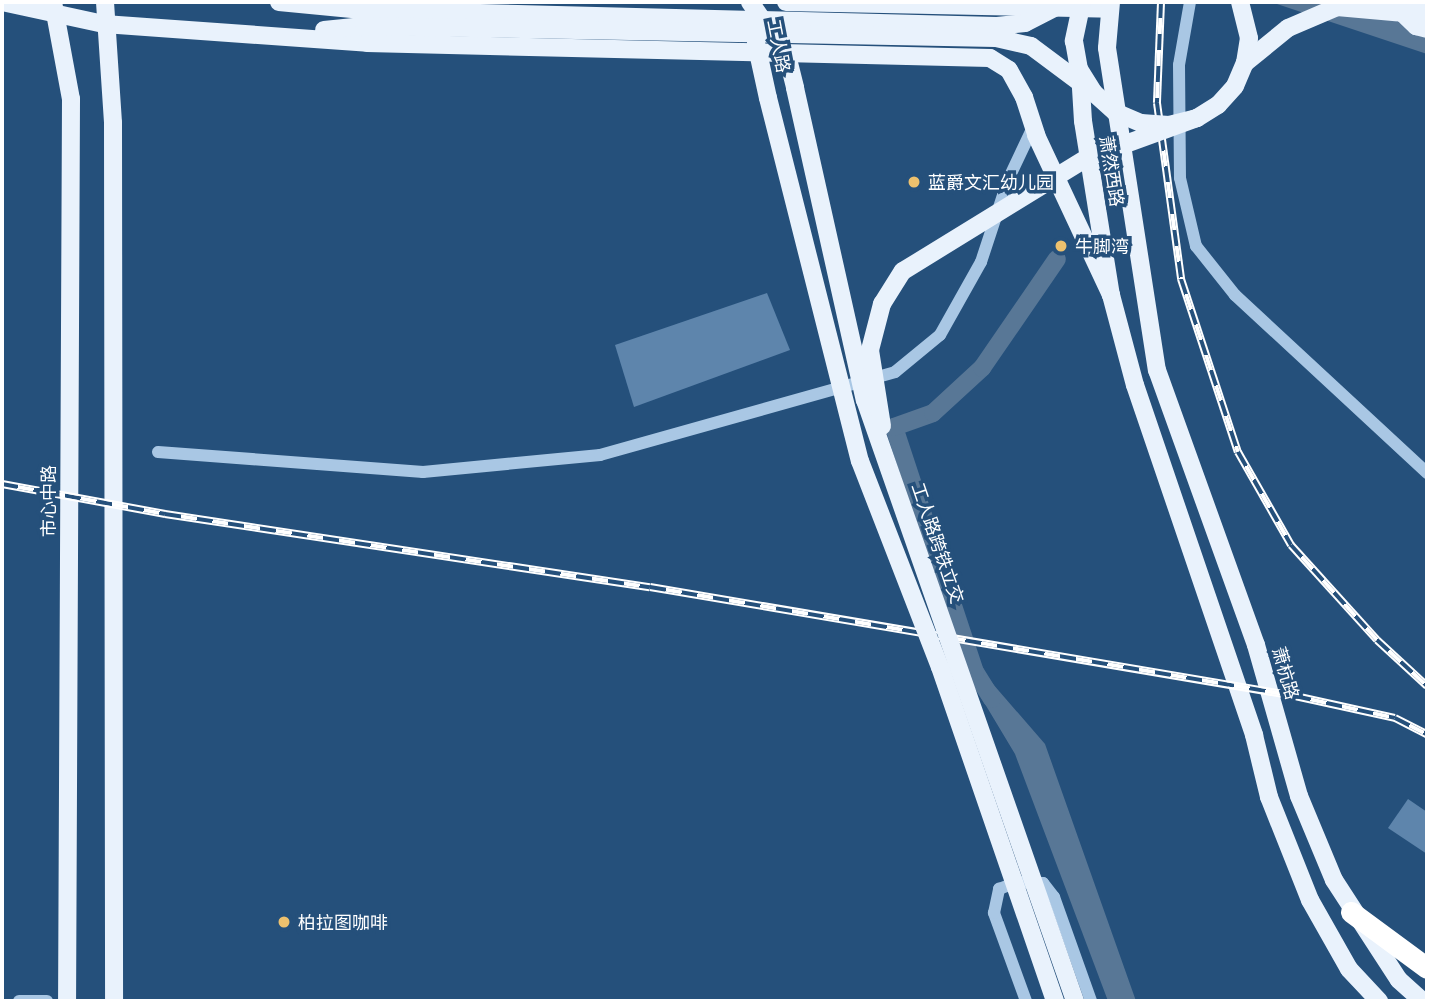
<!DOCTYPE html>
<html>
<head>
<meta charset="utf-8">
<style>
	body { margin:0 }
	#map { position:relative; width:1429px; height:1003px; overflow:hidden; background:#25507b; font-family:Manrope,"Noto Sans SC",sans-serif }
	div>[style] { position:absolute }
	.water>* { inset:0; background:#587796 }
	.canal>* { height:18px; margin:-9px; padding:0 9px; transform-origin:9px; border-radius:9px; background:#587796 }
	.building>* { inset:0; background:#5e85ac }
	.minor>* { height:12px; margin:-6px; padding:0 6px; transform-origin:6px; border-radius:6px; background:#a9c7e4 }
	.major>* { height:18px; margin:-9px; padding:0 9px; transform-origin:9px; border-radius:9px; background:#e9f2fc }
	.highway>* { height:21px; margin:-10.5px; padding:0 10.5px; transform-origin:10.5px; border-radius:10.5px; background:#fff }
	.rail>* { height:8px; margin-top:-4px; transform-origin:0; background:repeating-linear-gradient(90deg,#25507b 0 16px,#fff 0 32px); box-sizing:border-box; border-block:2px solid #fff }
	.major-bridge>* { height:18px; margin:-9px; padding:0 9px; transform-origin:9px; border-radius:9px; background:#e9f2fc }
	.dots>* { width:19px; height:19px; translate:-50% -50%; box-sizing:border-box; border:4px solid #25507b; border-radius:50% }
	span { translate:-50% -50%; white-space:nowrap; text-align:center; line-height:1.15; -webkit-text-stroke:7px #25507b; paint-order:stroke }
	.street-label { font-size:18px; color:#fff }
	.poi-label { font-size:18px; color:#fff }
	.left { translate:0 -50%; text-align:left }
	.frame { position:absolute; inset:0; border:4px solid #fff; pointer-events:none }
</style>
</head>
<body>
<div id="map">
	<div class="water">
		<div style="clip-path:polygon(1271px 2px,1351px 2px,1427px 34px,1427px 54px)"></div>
		<div style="clip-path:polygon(986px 676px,1045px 744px,1136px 1001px,1108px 1001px,1015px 754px,973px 684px)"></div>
	</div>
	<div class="canal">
		<div style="left:992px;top:699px;width:32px;rotate:-122deg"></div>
		<div style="left:975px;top:672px;width:258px;rotate:-108.3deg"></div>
		<div style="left:894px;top:427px;width:41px;rotate:-19.7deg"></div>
		<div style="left:933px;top:413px;width:67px;rotate:-42.6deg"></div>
		<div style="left:982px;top:368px;width:132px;rotate:-55.5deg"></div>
	</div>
	<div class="building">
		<div style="clip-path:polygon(767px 293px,790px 350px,634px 407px,615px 345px)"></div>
		<div style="clip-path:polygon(1408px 799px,1427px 812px,1427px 854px,1388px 828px)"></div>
	</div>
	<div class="minor">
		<div style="left:1190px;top:2px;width:64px;rotate:99.9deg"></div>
		<div style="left:1179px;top:65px;width:113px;rotate:89.5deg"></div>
		<div style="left:1180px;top:178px;width:70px;rotate:76.8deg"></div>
		<div style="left:1196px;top:246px;width:63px;rotate:51.5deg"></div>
		<div style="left:1235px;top:295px;width:262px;rotate:42.8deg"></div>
		<div style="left:158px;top:452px;width:266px;rotate:4.3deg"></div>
		<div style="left:423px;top:472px;width:178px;rotate:-5.5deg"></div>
		<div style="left:600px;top:455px;width:306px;rotate:-15.7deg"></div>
		<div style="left:895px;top:372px;width:58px;rotate:-39.4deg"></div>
		<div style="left:940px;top:335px;width:84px;rotate:-60.7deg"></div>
		<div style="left:981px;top:262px;width:86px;rotate:-71.8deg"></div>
		<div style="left:1008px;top:180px;width:59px;rotate:-64.7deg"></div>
		<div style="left:19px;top:1001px;width:28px"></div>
		<div style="left:1026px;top:1001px;width:94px;rotate:-110deg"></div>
		<div style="left:994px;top:913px;width:25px;rotate:-78deg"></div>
		<div style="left:999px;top:889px;width:19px;rotate:-21deg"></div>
		<div style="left:1017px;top:882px;width:26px;rotate:2deg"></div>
		<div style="left:1043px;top:883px;width:18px;rotate:52deg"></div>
		<div style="left:1054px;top:897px;width:110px;rotate:70.4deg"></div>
	</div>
	<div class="major">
		<div style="left:2px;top:2px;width:104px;rotate:12.2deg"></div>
		<div style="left:104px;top:24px;width:264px;rotate:4.1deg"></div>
		<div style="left:367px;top:43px;width:623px;rotate:1.38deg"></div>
		<div style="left:990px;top:58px;width:22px;rotate:32deg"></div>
		<div style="left:1009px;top:70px;width:31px;rotate:61deg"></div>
		<div style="left:1024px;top:97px;width:40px;rotate:72deg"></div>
		<div style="left:1036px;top:135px;width:177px;rotate:64.9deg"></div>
		<div style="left:53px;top:2px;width:99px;rotate:79.5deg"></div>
		<div style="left:71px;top:99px;width:902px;rotate:90.25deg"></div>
		<div style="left:105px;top:2px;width:121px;rotate:86.2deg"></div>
		<div style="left:113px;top:123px;width:878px;rotate:89.93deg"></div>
		<div style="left:279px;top:2px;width:81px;rotate:5.6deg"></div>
		<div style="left:750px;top:2px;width:65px;rotate:55.1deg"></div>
		<div style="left:787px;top:55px;width:34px;rotate:76deg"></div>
		<div style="left:786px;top:2px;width:324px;rotate:1.2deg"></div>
		<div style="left:1111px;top:2px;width:46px;rotate:95deg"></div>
		<div style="left:1107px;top:48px;width:326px;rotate:81.2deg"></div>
		<div style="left:1157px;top:370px;width:292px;rotate:70.2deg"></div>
		<div style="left:1256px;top:645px;width:157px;rotate:74.1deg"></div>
		<div style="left:1299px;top:796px;width:91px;rotate:67.4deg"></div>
		<div style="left:1334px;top:880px;width:119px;rotate:57deg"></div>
		<div style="left:1399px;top:980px;width:31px;rotate:42deg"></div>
		<div style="left:1391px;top:2px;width:35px;rotate:44deg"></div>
		<div style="left:1416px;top:26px;width:11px;rotate:15deg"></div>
		<div style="left:1408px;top:2px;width:19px;rotate:9deg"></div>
		<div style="left:324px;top:30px;width:40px;rotate:-5.7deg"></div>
		<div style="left:756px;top:43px;width:56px;rotate:77.7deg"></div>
		<div style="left:1080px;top:72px;width:49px;rotate:86.5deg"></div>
		<div style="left:1083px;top:121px;width:176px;rotate:80.9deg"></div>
		<div style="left:1111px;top:295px;width:93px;rotate:75.1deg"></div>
		<div style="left:1135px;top:385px;width:370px;rotate:71.2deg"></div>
		<div style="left:1254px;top:735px;width:64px;rotate:76.4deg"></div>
		<div style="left:1269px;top:797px;width:111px;rotate:68.3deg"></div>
		<div style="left:1310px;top:900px;width:79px;rotate:60.5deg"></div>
		<div style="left:1349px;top:969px;width:44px;rotate:46.8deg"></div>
		<div style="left:1218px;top:105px;width:25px;rotate:-48deg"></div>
		<div style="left:1235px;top:86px;width:25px;rotate:-67deg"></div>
		<div style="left:1245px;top:63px;width:25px;rotate:-81deg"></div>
		<div style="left:1249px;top:38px;width:37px;rotate:-104deg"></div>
	</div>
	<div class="highway">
		<div style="left:1351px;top:912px;width:94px;rotate:36.4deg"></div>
	</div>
	<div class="rail">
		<div style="left:1161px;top:2px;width:101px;rotate:92.3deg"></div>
		<div style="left:1157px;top:103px;width:178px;rotate:82.2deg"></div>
		<div style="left:1181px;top:279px;width:182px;rotate:71.8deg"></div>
		<div style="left:1238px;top:452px;width:107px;rotate:60.3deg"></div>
		<div style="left:1291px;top:545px;width:128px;rotate:47.8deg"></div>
		<div style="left:1377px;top:640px;width:68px;rotate:42.6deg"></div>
		<div style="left:2px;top:484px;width:166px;rotate:10.4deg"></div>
		<div style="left:165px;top:514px;width:490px;rotate:8.6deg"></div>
		<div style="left:650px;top:587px;width:654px;rotate:9.59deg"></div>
		<div style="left:1295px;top:696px;width:102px;rotate:12.4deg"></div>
		<div style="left:1395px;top:718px;width:36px;rotate:27deg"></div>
	</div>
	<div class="major-bridge">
		<div style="left:1082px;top:2px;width:40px;rotate:102deg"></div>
		<div style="left:1074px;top:41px;width:28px;rotate:80deg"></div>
		<div style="left:1079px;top:69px;width:28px;rotate:58deg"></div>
		<div style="left:1094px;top:93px;width:28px;rotate:42deg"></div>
		<div style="left:1115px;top:112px;width:28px;rotate:23deg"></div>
		<div style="left:1141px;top:123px;width:28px;rotate:4deg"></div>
		<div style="left:1169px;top:125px;width:29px;rotate:-14deg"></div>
		<div style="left:1197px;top:118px;width:25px;rotate:-32deg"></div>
		<div style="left:360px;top:10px;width:637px;rotate:1.44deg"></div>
		<div style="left:997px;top:26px;width:28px;rotate:-6deg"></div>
		<div style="left:1025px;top:23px;width:46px;rotate:-27.1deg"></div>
		<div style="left:364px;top:26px;width:632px;rotate:1.09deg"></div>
		<div style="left:996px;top:38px;width:36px;rotate:13deg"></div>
		<div style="left:1031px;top:46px;width:79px;rotate:36.7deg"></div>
		<div style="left:1245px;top:63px;width:55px;rotate:-39.1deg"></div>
		<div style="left:1288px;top:28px;width:53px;rotate:-23.2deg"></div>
		<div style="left:1337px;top:7px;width:90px;rotate:5.1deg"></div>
		<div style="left:795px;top:88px;width:320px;rotate:77.4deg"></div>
		<div style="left:865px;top:400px;width:637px;rotate:70.74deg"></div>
		<div style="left:768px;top:98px;width:374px;rotate:75.8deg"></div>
		<div style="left:860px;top:461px;width:221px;rotate:68.8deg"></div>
		<div style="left:940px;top:667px;width:353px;rotate:71deg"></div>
		<div style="left:882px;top:426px;width:77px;rotate:-99deg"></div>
		<div style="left:870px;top:350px;width:48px;rotate:-75.4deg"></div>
		<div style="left:882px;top:304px;width:39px;rotate:-58deg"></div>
		<div style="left:903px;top:271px;width:216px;rotate:-31.6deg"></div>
		<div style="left:1087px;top:158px;width:117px;rotate:-20deg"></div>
	</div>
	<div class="dots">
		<div style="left:914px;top:182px;background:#edc16e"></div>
		<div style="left:1061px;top:246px;background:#edc16e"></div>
		<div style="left:284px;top:922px;background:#edc16e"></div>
	</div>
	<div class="street-label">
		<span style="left:779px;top:46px;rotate:79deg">工人路</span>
		<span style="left:1112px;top:171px;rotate:81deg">萧然西路</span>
		<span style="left:48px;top:501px;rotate:-90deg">市心中路</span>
		<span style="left:938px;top:543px;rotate:71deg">工人路跨铁立交</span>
		<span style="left:1286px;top:673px;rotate:74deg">萧杭路</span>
	</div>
	<div class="poi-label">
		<span class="left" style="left:928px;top:182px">蓝爵文汇幼儿园</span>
		<span class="left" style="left:1075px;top:246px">牛脚湾</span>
		<span class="left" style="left:298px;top:922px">柏拉图咖啡</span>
	</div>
	<div class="frame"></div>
</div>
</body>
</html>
